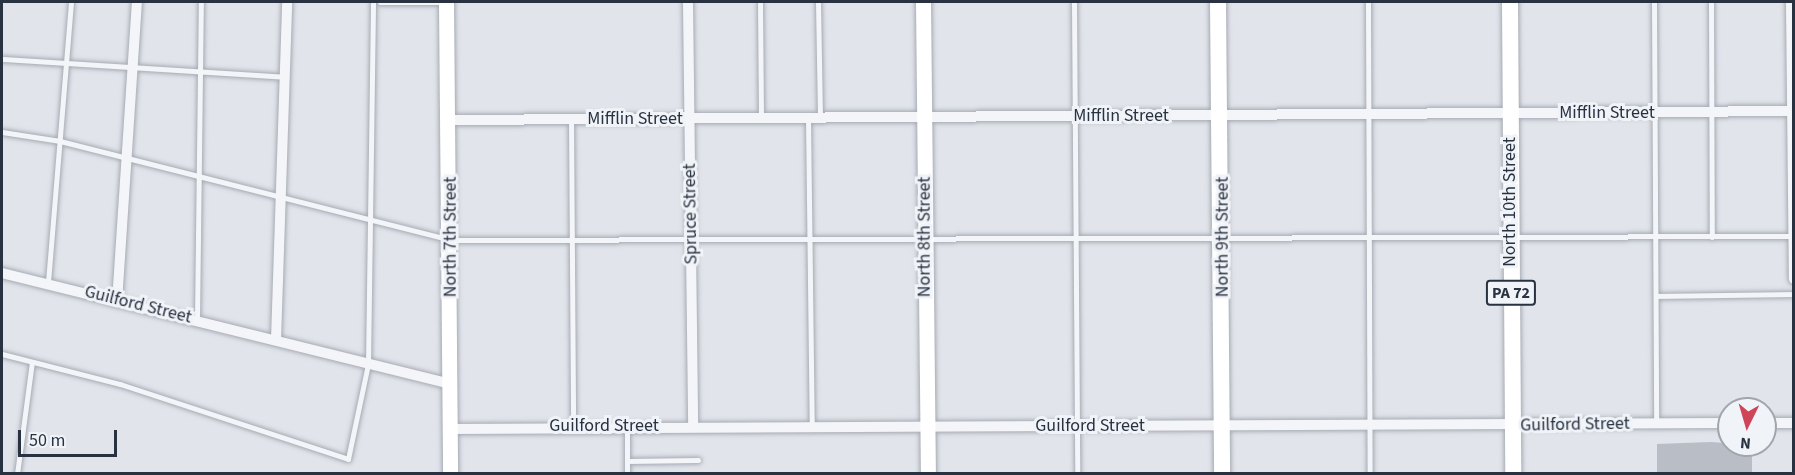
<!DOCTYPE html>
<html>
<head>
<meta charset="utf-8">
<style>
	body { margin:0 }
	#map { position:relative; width:1795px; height:475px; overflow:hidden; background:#e1e4ea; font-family:"Source Sans 3",sans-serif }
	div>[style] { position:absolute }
	.building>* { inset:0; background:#b8bdc6 }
	.roads { filter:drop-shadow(0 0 2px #a6abb4) drop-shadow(0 0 2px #a6abb4) }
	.lane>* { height:5px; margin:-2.5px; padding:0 2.5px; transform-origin:2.5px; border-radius:2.5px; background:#f4f5f8 }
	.street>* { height:10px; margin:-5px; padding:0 5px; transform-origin:5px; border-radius:5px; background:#f4f5f8 }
	.secondary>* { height:15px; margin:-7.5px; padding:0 7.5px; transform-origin:7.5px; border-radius:7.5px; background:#fff }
	.primary>* { height:16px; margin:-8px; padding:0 8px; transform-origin:8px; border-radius:8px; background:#fff }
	span { translate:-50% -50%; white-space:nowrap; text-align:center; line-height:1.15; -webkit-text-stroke:6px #f0f3f7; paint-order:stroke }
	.shield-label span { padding:2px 4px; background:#f0f3f7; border:2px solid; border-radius:4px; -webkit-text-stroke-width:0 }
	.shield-label { font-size:16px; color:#293241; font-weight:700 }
	.street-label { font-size:18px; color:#293241 }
	.frame { position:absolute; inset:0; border:3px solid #293241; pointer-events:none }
	.north { position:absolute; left:1717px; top:397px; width:60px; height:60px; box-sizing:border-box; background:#f0f3f7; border:2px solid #a0a6ae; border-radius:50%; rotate:185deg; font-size:16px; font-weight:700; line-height:24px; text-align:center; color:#293241 }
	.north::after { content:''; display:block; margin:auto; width:21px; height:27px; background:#cf4558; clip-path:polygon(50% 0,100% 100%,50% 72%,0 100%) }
	.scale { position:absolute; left:18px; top:430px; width:99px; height:27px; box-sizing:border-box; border:3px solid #293241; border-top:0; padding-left:8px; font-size:18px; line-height:21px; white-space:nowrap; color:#293241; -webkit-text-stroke:4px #f0f3f7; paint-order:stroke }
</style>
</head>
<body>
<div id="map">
	<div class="building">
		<div style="clip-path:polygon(1711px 442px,1752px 445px,1752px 474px,1657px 474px,1657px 444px)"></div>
	</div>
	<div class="roads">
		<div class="lane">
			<div style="left:380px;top:2px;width:65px"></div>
			<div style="left:760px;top:2px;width:116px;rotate:89.5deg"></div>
			<div style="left:818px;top:2px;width:115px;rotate:89deg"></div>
			<div style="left:1074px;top:2px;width:472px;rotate:89.6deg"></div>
			<div style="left:1368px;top:2px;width:472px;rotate:89.8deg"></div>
			<div style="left:1654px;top:2px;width:421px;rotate:89.7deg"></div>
			<div style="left:1711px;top:2px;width:235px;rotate:89.8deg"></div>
			<div style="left:2px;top:59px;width:284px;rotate:3.6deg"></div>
			<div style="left:571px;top:118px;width:308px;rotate:89.6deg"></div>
			<div style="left:808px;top:118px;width:308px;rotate:89.3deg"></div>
			<div style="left:2px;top:132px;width:59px;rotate:8.8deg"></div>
			<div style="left:60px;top:141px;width:404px;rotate:14.2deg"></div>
			<div style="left:452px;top:240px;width:1341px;rotate:-0.17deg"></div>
			<div style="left:48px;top:282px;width:281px;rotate:-85.3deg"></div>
			<div style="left:1656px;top:296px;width:138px;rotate:-0.8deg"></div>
			<div style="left:197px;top:319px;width:317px;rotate:-89.3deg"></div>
			<div style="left:2px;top:354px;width:122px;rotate:14.3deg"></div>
			<div style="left:120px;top:384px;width:240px;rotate:18.2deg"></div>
			<div style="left:348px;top:459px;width:97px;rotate:-78.1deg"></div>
			<div style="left:368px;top:364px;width:362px;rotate:-89.2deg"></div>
			<div style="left:627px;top:427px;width:47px;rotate:90deg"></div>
			<div style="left:627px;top:461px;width:71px;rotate:-0.8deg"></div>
			<div style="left:17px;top:474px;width:113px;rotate:-82.4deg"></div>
		</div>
		<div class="street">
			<div style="left:688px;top:2px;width:424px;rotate:89.3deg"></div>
			<div style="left:1791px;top:2px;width:277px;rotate:89.4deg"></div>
			<div style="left:449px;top:120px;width:1345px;rotate:-0.38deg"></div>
			<div style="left:2px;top:273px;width:461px;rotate:13.9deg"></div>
			<div style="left:117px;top:302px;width:301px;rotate:-86.2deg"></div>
			<div style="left:276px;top:340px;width:338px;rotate:-88.1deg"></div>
			<div style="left:1765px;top:423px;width:29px"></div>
			<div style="left:450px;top:429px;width:1279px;rotate:-0.27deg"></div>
		</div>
		<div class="secondary">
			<div style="left:446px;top:2px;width:472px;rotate:89.5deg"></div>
			<div style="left:923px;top:2px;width:472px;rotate:89.4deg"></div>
		</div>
		<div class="primary">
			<div style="left:1218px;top:2px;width:472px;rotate:89.5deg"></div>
			<div style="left:1510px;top:2px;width:472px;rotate:89.6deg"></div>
		</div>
	</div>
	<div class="shield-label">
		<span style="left:1511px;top:293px">PA 72</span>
	</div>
	<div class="street-label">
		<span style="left:1607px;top:113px">Mifflin Street</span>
		<span style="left:1121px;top:116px">Mifflin Street</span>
		<span style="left:635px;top:119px">Mifflin Street</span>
		<span style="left:1510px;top:202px;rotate:-90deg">North 10th Street</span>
		<span style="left:691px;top:214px;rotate:-91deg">Spruce Street</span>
		<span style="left:451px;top:237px;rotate:-90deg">North 7th Street</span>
		<span style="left:925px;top:237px;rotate:-90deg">North 8th Street</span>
		<span style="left:1223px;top:237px;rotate:-90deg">North 9th Street</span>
		<span style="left:138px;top:305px;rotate:14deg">Guilford Street</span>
		<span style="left:1575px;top:425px;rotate:-1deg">Guilford Street</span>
		<span style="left:604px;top:426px">Guilford Street</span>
		<span style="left:1090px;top:426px">Guilford Street</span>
	</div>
	<div class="frame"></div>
	<div class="north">N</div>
	<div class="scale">50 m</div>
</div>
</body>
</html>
